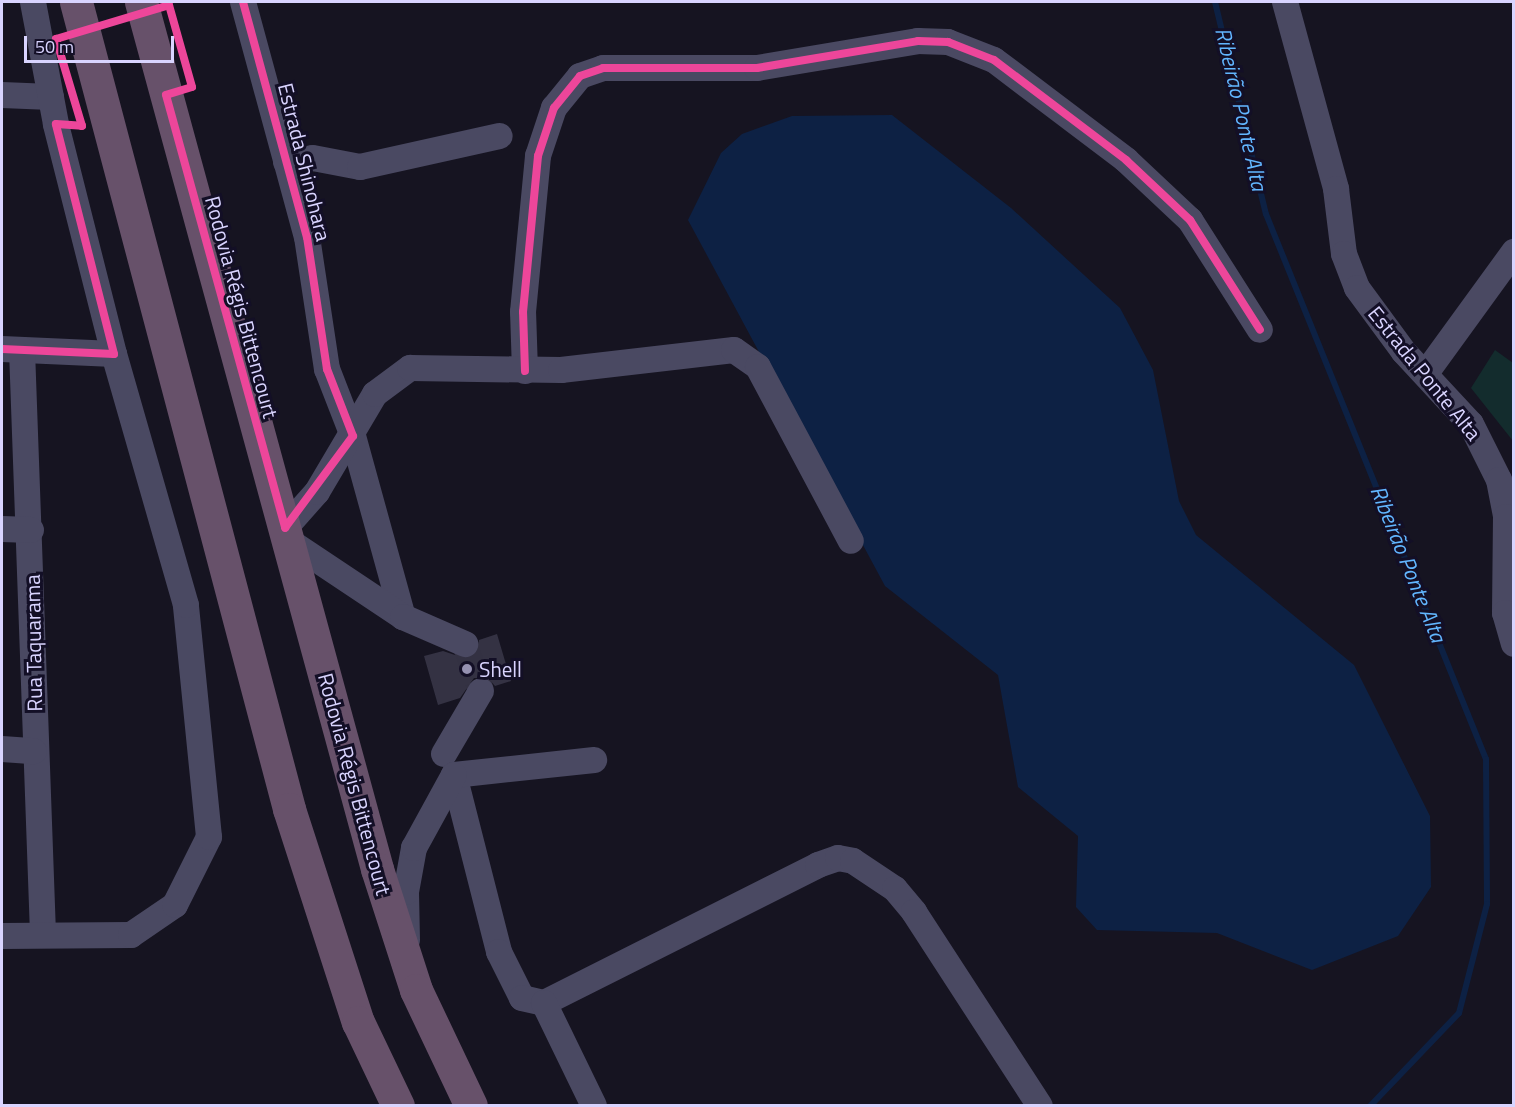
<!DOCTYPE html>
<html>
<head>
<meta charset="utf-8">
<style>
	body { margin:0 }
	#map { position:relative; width:1515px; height:1107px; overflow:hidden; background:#161421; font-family:"Titillium Web",sans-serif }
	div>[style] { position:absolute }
	.green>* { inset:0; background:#132c2d }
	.water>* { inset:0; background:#0d2144 }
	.stream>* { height:6px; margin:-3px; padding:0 3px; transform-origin:3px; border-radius:3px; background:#0d2144 }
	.building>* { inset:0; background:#343243 }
	.minor-tunnel>* { height:26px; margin-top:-13px; transform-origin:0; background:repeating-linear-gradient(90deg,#333142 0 26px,transparent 0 39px) }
	.minor>* { height:26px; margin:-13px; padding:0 13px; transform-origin:13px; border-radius:13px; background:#4a4962 }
	.highway>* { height:33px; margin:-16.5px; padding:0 16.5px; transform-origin:16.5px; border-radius:16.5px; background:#67516a }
	.cycleway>* { height:8px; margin:-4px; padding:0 4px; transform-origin:4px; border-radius:4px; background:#ed469a }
	.dots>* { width:16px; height:16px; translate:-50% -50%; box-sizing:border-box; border:3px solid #130f26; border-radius:50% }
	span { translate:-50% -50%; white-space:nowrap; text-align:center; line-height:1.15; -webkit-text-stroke:6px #130f26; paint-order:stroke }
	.street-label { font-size:21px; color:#d9d4ff }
	.poi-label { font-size:21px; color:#d9d4ff }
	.left { translate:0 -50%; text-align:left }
	.water-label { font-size:22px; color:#62b6ff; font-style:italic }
	.frame { position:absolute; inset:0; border:3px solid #d9d4ff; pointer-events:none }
	.scale { position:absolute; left:24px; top:36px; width:150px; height:27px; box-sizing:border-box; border:3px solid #d9d4ff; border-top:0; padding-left:8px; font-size:18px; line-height:21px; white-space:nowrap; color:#d9d4ff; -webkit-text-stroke:4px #130f26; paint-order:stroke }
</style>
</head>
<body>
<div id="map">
	<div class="green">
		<div style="clip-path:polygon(1495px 350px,1513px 363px,1513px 441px,1471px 388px)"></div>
	</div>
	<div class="water">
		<div style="clip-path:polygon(892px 115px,1011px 208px,1120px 308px,1153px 370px,1179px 501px,1196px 535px,1354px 665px,1430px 816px,1431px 887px,1398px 936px,1312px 970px,1217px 933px,1097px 930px,1076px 907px,1078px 836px,1018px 787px,998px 675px,885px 586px,688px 220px,721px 153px,742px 134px,792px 116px)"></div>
	</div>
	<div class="stream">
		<div style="left:1215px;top:2px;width:218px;rotate:76.5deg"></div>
		<div style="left:1266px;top:214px;width:588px;rotate:68.02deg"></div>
		<div style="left:1486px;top:759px;width:145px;rotate:89.6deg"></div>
		<div style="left:1487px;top:904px;width:113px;rotate:104.4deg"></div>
		<div style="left:1459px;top:1013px;width:129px;rotate:133.7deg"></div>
	</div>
	<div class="building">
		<div style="clip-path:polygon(497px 634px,511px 681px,495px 686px,488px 678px,474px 678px,460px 698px,438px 705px,424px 656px,443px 651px,467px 659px,478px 650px,479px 640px)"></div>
	</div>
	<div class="minor-tunnel">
		<div style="left:465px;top:644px;width:50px;rotate:71.2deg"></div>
	</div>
	<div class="minor">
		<div style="left:243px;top:2px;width:244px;rotate:74.8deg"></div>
		<div style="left:307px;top:237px;width:134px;rotate:81.4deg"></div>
		<div style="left:327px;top:369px;width:72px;rotate:68.8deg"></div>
		<div style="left:353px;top:436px;width:188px;rotate:74.6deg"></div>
		<div style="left:1285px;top:2px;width:194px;rotate:74.7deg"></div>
		<div style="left:1336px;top:189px;width:65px;rotate:83deg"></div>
		<div style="left:1344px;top:254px;width:36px;rotate:69deg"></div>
		<div style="left:1357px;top:288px;width:79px;rotate:53.7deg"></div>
		<div style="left:1404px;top:352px;width:98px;rotate:47.1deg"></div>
		<div style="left:1471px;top:424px;width:63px;rotate:63.4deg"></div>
		<div style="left:1499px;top:480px;width:38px;rotate:79deg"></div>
		<div style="left:1506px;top:517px;width:96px;rotate:90.6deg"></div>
		<div style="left:1505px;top:613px;width:32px;rotate:74deg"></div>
		<div style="left:2px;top:95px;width:49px;rotate:2.3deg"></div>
		<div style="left:286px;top:162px;width:27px;rotate:-8deg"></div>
		<div style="left:313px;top:158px;width:48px;rotate:10.8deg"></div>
		<div style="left:360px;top:167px;width:143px;rotate:-12.5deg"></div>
		<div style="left:2px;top:349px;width:112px;rotate:2.6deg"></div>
		<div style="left:114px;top:354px;width:237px;rotate:-104.2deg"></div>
		<div style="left:56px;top:124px;width:124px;rotate:-100.7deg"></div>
		<div style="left:22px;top:350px;width:585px;rotate:87.94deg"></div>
		<div style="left:525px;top:371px;width:59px;rotate:-91.9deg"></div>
		<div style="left:523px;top:312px;width:157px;rotate:-84.5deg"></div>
		<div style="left:538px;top:156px;width:51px;rotate:-71.6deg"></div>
		<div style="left:554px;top:108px;width:41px;rotate:-50.9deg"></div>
		<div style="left:580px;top:76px;width:24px;rotate:-19deg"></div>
		<div style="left:603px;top:68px;width:154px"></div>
		<div style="left:757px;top:68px;width:163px;rotate:-9.5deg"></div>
		<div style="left:918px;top:41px;width:30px;rotate:2deg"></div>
		<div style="left:948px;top:42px;width:49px;rotate:21.4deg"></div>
		<div style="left:994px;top:60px;width:166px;rotate:37.1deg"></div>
		<div style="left:1126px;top:160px;width:88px;rotate:43.2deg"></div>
		<div style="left:1190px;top:220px;width:130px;rotate:57.5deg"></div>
		<div style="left:1426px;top:373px;width:150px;rotate:-54deg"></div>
		<div style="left:285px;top:528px;width:48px;rotate:-48.4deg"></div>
		<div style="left:317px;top:492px;width:114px;rotate:-59.4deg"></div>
		<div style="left:375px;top:394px;width:44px;rotate:-36.6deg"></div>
		<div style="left:410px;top:368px;width:151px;rotate:0.8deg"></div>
		<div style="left:561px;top:370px;width:174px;rotate:-6.6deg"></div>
		<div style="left:734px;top:350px;width:29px;rotate:35deg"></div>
		<div style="left:758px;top:367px;width:197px;rotate:61.9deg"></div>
		<div style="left:2px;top:529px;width:29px;rotate:2deg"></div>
		<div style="left:289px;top:541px;width:137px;rotate:33.7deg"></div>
		<div style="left:403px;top:617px;width:68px;rotate:23.5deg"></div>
		<div style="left:2px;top:749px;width:32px;rotate:4deg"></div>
		<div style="left:444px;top:754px;width:73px;rotate:-59.6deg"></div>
		<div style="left:454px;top:775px;width:183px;rotate:75.7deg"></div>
		<div style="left:499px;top:952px;width:51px;rotate:63.4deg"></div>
		<div style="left:522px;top:998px;width:23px;rotate:13deg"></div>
		<div style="left:544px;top:1003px;width:307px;rotate:-26.7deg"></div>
		<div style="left:818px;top:865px;width:21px;rotate:-19deg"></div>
		<div style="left:838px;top:858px;width:15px;rotate:11deg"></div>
		<div style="left:853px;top:861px;width:50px;rotate:33.7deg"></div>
		<div style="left:895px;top:889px;width:30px;rotate:50deg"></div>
		<div style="left:914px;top:912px;width:231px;rotate:57deg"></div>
		<div style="left:454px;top:775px;width:141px;rotate:-6.1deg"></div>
		<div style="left:2px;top:936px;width:129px;rotate:-0.4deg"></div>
		<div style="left:131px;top:935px;width:53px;rotate:-34.3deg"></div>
		<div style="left:175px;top:905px;width:76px;rotate:-63.4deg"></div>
		<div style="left:209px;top:837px;width:233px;rotate:-95.7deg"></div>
		<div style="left:186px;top:605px;width:261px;rotate:-106deg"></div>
		<div style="left:407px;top:940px;width:48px;rotate:-91.2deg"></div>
		<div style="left:406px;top:892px;width:45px;rotate:-79.7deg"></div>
		<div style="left:414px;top:848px;width:83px;rotate:-61.3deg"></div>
		<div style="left:544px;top:1003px;width:114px;rotate:64.1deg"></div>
	</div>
	<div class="highway">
		<div style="left:76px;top:2px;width:835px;rotate:75.21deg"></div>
		<div style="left:289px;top:809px;width:224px;rotate:72.1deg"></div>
		<div style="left:358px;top:1022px;width:93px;rotate:64.5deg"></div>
		<div style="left:141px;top:2px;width:899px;rotate:74.77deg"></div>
		<div style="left:377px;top:869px;width:127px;rotate:72.1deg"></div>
		<div style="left:416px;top:990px;width:128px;rotate:64.6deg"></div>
	</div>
	<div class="cycleway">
		<div style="left:243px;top:2px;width:244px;rotate:74.8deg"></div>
		<div style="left:307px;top:237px;width:134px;rotate:81.4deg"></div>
		<div style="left:327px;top:369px;width:72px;rotate:68.8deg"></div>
		<div style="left:353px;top:436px;width:114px;rotate:126.5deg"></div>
		<div style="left:2px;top:349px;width:112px;rotate:2.6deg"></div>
		<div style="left:114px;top:354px;width:237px;rotate:-104.2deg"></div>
		<div style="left:56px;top:124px;width:26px;rotate:4deg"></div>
		<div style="left:82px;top:126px;width:91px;rotate:-106.6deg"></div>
		<div style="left:56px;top:39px;width:118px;rotate:-16.7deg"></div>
		<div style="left:169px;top:5px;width:85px;rotate:74.3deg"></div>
		<div style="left:192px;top:87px;width:27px;rotate:163deg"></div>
		<div style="left:166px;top:95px;width:449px;rotate:74.6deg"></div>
		<div style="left:525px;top:371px;width:59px;rotate:-91.9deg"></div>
		<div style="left:523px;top:312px;width:157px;rotate:-84.5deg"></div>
		<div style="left:538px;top:156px;width:51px;rotate:-71.6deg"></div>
		<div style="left:554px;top:108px;width:41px;rotate:-50.9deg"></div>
		<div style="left:580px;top:76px;width:24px;rotate:-19deg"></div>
		<div style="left:603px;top:68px;width:154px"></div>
		<div style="left:757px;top:68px;width:163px;rotate:-9.5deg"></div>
		<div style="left:918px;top:41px;width:30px;rotate:2deg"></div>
		<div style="left:948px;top:42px;width:49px;rotate:21.4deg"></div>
		<div style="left:994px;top:60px;width:166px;rotate:37.1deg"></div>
		<div style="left:1126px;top:160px;width:88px;rotate:43.2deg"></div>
		<div style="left:1190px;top:220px;width:130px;rotate:57.5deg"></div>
	</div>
	<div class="dots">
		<div style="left:467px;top:669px;background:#9591b1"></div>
	</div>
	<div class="street-label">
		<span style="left:305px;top:162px;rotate:76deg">Estrada Shinohara</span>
		<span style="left:242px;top:307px;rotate:75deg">Rodovia Régis Bittencourt</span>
		<span style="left:1425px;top:373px;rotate:51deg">Estrada Ponte Alta</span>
		<span style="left:33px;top:643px;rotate:-91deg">Rua Taquarama</span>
		<span style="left:355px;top:784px;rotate:75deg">Rodovia Régis Bittencourt</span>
	</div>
	<div class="poi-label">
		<span class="left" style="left:479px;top:669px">Shell</span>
	</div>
	<div class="water-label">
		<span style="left:1241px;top:109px;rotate:77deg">Ribeirão Ponte Alta</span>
		<span style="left:1408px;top:564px;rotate:68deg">Ribeirão Ponte Alta</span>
	</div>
	<div class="frame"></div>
	<div class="scale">50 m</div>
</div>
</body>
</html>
